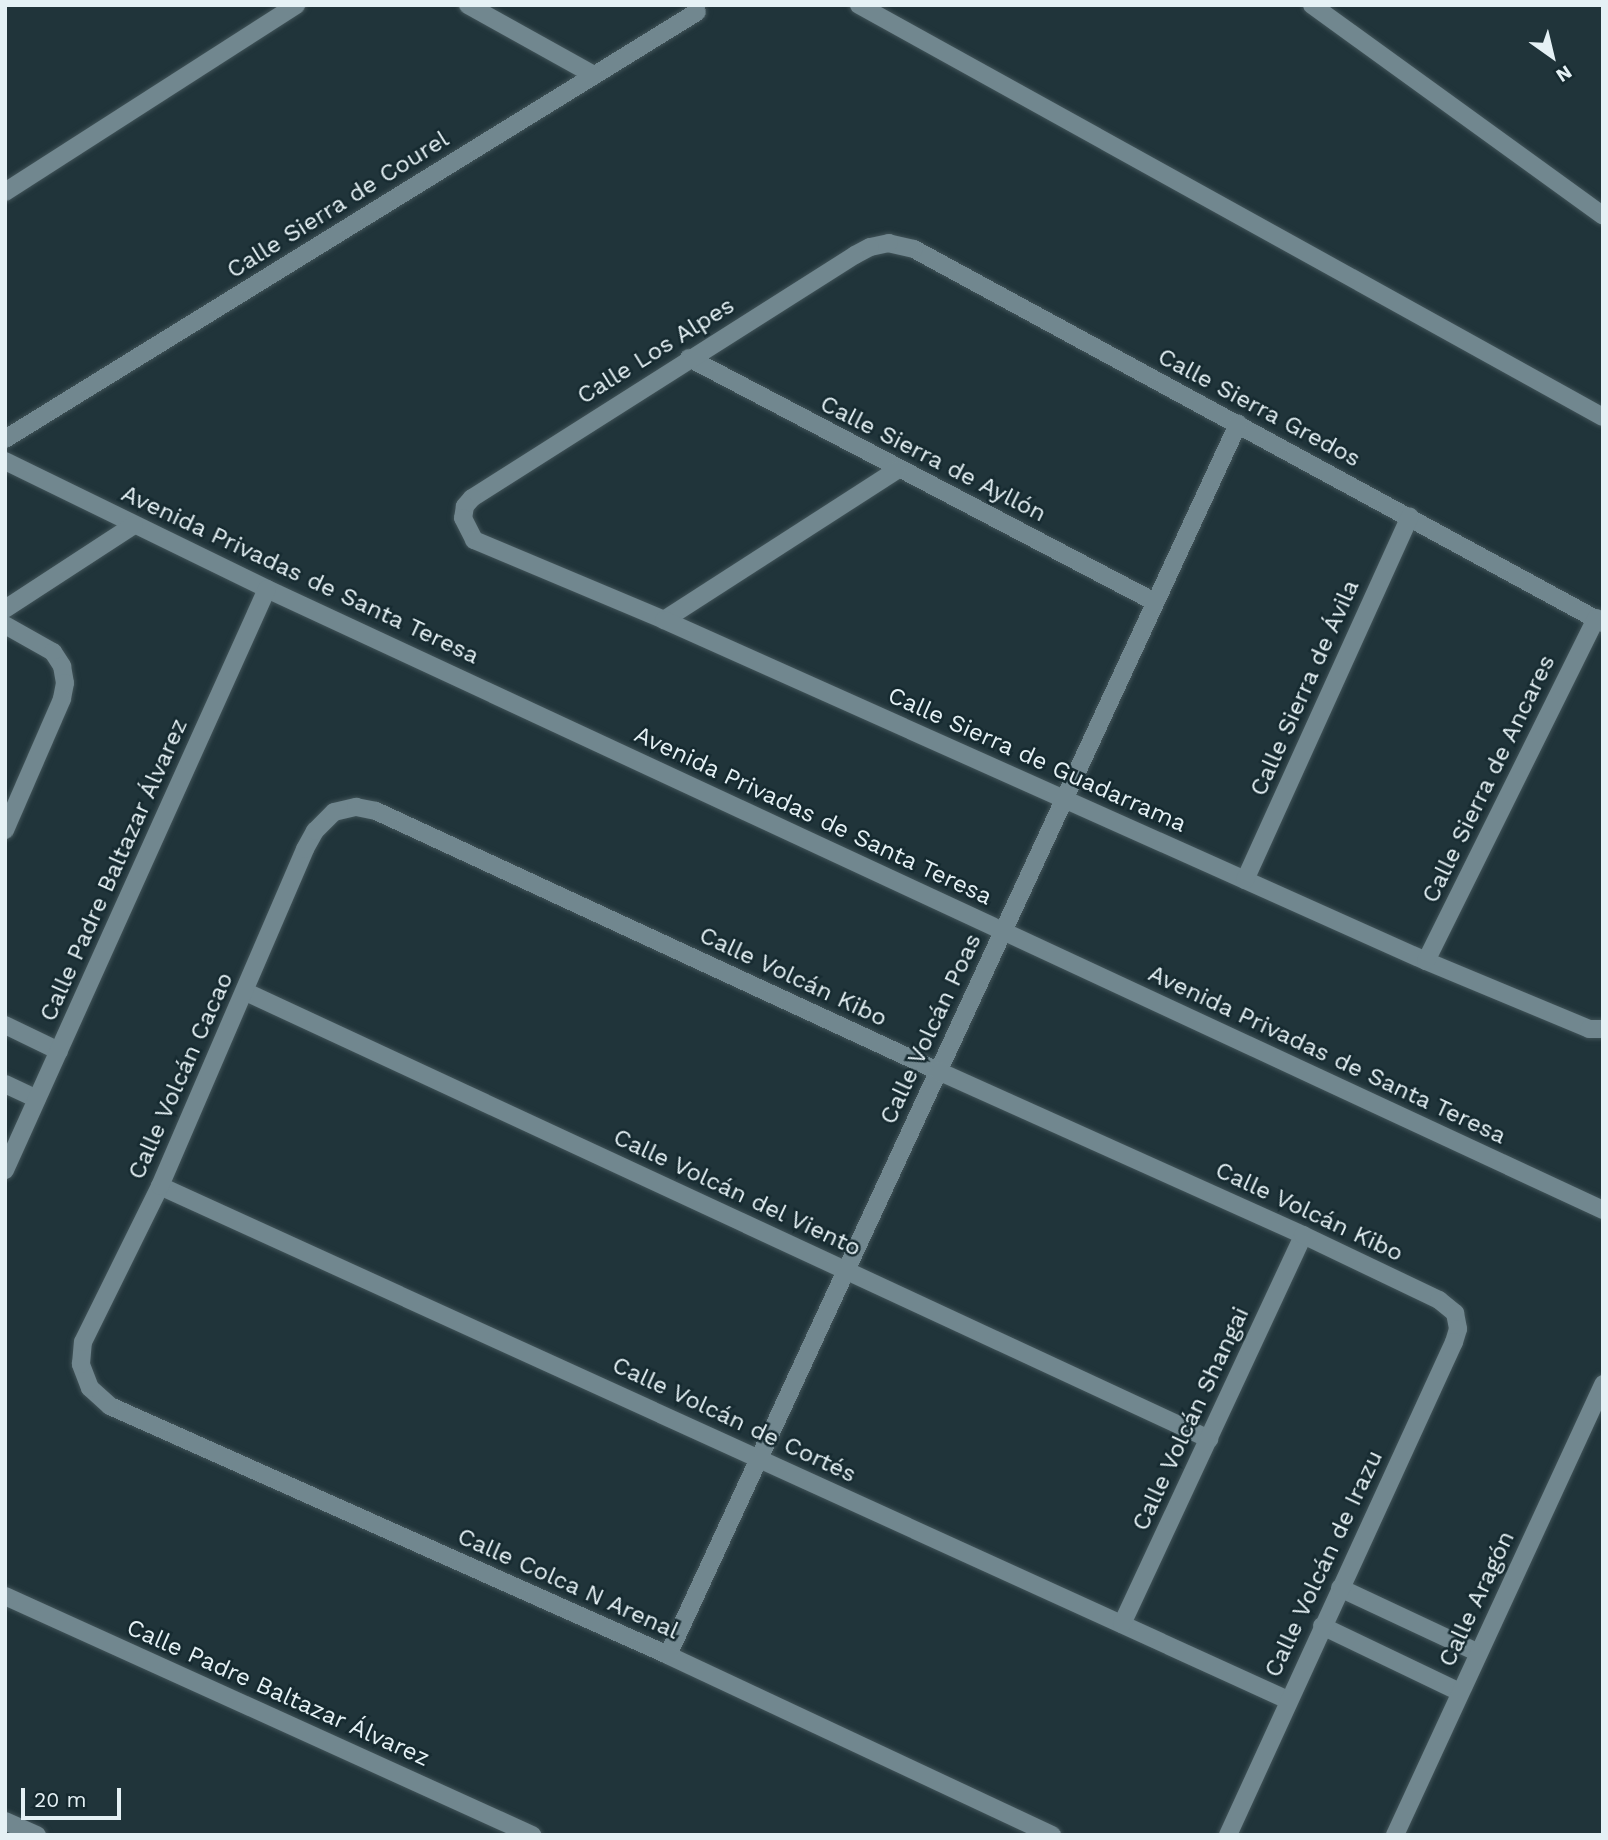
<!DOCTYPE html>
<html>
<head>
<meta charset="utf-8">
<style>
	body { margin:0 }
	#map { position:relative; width:1608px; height:1840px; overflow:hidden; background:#20343a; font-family:"Work Sans",sans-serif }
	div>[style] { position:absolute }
	.roads { filter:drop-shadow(0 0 2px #415358) drop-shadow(0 0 2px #415358) }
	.minor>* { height:18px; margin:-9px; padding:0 9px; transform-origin:9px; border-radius:9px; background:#71878f }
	span { translate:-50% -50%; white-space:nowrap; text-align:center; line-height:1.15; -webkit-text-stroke:5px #162a30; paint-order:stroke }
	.street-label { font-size:24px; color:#e5f1f5 }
	.frame { position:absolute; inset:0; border:7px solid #e5f1f5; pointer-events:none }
	.north { position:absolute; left:1517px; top:21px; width:70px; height:70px; -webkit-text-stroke:5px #162a30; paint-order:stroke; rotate:146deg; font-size:19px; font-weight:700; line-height:28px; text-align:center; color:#e5f1f5 }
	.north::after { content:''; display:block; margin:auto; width:24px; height:32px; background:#e5f1f5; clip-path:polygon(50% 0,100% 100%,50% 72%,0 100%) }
	.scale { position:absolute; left:21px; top:1788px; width:100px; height:32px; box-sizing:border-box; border:4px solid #e5f1f5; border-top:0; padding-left:9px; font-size:21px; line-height:24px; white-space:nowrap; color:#e5f1f5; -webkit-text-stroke:5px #162a30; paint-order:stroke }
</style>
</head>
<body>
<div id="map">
	<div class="roads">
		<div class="minor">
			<div style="left:468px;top:5px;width:144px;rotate:29.1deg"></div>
			<div style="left:859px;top:5px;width:850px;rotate:28.98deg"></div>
			<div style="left:1312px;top:5px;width:359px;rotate:35.9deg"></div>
			<div style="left:5px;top:192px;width:346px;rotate:-32.7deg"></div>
			<div style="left:689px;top:358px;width:526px;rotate:27.64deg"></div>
			<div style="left:5px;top:439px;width:813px;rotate:-31.68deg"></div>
			<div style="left:5px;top:461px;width:292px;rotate:26deg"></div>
			<div style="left:267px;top:589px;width:1473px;rotate:24.93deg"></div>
			<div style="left:5px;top:609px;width:154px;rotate:-33.1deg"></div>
			<div style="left:664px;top:620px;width:277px;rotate:-32.8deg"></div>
			<div style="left:1603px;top:623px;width:784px;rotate:-151.51deg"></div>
			<div style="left:914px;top:249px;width:26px;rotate:-167deg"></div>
			<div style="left:889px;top:243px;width:19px;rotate:168deg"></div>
			<div style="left:870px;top:247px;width:17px;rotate:152deg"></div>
			<div style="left:855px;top:255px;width:454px;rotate:147.6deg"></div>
			<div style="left:472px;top:498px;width:11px;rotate:131deg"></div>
			<div style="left:465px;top:506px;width:12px;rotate:99deg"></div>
			<div style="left:463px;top:518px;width:25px;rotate:63deg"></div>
			<div style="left:474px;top:540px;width:206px;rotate:22.8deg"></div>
			<div style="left:664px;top:620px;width:835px;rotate:24.11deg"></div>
			<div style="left:1426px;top:961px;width:177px;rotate:22.6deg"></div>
			<div style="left:1589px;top:1029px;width:14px"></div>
			<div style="left:5px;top:625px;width:55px;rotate:29.4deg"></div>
			<div style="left:53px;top:652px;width:17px;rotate:57deg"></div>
			<div style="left:62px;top:666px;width:17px;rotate:80deg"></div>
			<div style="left:65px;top:683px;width:16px;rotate:101deg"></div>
			<div style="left:62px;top:699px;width:143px;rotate:113.5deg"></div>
			<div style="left:1245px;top:880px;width:399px;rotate:-65.6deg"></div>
			<div style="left:1426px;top:961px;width:383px;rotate:-63.6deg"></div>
			<div style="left:246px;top:992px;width:1062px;rotate:24.9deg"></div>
			<div style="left:5px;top:1025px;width:60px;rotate:25.7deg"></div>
			<div style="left:5px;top:1084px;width:35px;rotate:25deg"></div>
			<div style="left:5px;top:1170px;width:637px;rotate:-65.73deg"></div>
			<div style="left:160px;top:1186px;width:1240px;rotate:24.5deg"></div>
			<div style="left:1340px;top:1588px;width:153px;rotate:25.1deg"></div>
			<div style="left:5px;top:1596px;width:579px;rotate:24.39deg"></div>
			<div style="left:1122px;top:1624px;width:429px;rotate:-65deg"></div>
			<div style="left:1322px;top:1626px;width:153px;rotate:25.6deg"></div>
			<div style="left:668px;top:1655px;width:1357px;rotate:-65.15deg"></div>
			<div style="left:5px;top:1821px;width:35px;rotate:24deg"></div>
			<div style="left:1052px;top:1835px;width:424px;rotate:-154.9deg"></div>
			<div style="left:668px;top:1655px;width:611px;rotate:-155.95deg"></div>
			<div style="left:110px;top:1406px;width:27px;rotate:-138deg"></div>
			<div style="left:90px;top:1388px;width:26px;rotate:-111deg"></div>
			<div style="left:81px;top:1364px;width:22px;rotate:-85deg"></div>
			<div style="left:83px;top:1342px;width:174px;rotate:-63.7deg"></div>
			<div style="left:160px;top:1186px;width:367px;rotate:-66.7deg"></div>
			<div style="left:305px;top:849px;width:21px;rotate:-61deg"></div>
			<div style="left:315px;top:831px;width:27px;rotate:-45deg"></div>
			<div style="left:334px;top:812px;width:23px;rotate:-13deg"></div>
			<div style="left:356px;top:807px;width:20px;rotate:11deg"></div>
			<div style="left:376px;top:811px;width:619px;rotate:24.83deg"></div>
			<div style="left:938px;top:1071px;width:400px;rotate:24.2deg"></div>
			<div style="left:1303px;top:1235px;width:151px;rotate:25.5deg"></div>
			<div style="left:1439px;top:1300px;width:21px;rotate:39deg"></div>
			<div style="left:1455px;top:1313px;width:16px;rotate:79deg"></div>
			<div style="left:1458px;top:1329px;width:14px;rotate:107deg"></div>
			<div style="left:1454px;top:1342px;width:542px;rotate:114.63deg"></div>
			<div style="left:1395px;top:1835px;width:497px;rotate:-65.2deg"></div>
		</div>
	</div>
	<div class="street-label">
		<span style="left:338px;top:205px;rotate:-32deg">Calle Sierra de Courel</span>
		<span style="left:656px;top:351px;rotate:-32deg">Calle Los Alpes</span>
		<span style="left:1259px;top:408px;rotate:28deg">Calle Sierra Gredos</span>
		<span style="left:933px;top:459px;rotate:27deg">Calle Sierra de Ayllón</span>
		<span style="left:300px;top:575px;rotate:25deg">Avenida Privadas de Santa Teresa</span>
		<span style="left:1305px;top:688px;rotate:-66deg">Calle Sierra de Ávila</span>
		<span style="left:1037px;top:760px;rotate:24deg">Calle Sierra de Guadarrama</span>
		<span style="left:1489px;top:779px;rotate:-64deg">Calle Sierra de Ancares</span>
		<span style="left:813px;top:816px;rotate:25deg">Avenida Privadas de Santa Teresa</span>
		<span style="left:114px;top:870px;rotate:-66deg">Calle Padre Baltazar Álvarez</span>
		<span style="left:793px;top:977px;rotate:25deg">Calle Volcán Kibo</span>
		<span style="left:931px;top:1029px;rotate:-65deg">Calle Volcán Poas</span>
		<span style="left:1327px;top:1055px;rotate:25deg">Avenida Privadas de Santa Teresa</span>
		<span style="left:181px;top:1076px;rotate:-66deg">Calle Volcán Cacao</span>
		<span style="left:737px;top:1193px;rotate:25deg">Calle Volcán del Viento</span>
		<span style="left:1309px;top:1212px;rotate:25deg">Calle Volcán Kibo</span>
		<span style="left:1191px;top:1419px;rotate:-65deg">Calle Volcán Shangai</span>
		<span style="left:734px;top:1420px;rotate:25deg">Calle Volcán de Cortés</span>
		<span style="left:1324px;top:1564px;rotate:-65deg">Calle Volcán de Irazu</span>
		<span style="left:568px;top:1584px;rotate:24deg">Calle Colca N Arenal</span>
		<span style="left:1477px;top:1599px;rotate:-65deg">Calle Aragón</span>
		<span style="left:278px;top:1693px;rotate:24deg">Calle Padre Baltazar Álvarez</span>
	</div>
	<div class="frame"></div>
	<div class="north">N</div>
	<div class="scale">20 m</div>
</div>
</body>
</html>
